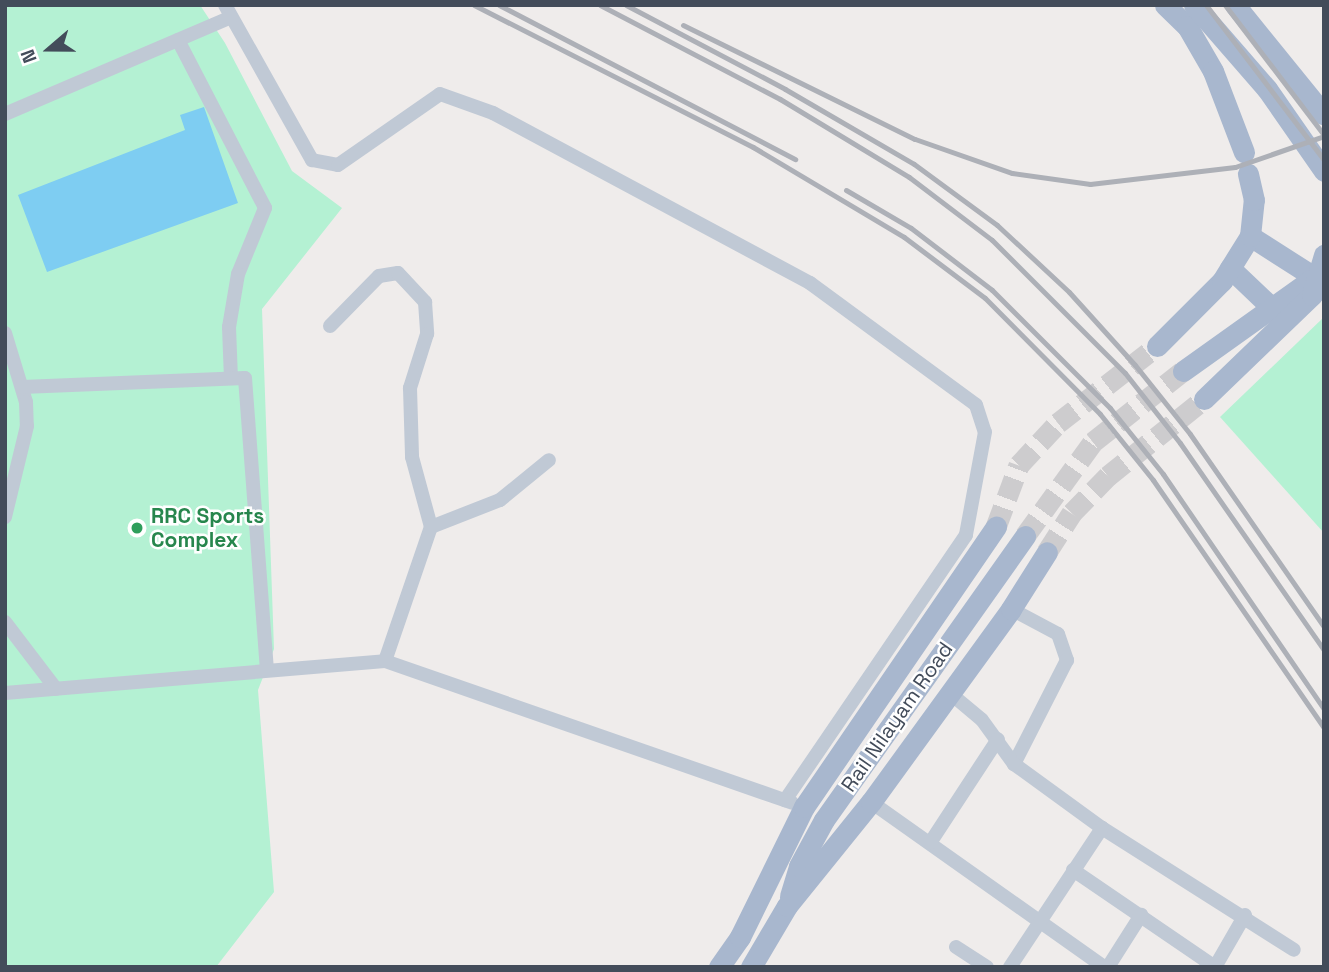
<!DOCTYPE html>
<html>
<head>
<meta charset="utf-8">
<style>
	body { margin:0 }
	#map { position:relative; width:1329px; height:972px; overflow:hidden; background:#efeceb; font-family:"Space Grotesk",sans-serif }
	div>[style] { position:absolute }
	.green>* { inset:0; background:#b4f1d3 }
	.water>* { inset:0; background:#7ecdf2 }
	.primary-tunnel>* { height:21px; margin-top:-10.5px; transform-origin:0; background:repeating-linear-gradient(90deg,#cdccce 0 21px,transparent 0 31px) }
	.minor>* { height:14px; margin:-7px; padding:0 7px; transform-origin:7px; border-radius:7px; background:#c0c9d5 }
	.primary>* { height:21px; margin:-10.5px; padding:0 10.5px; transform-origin:10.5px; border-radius:10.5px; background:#a8b7ce }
	.rail>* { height:5px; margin:-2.5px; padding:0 2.5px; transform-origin:2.5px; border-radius:2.5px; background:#adb0b7 }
	.dots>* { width:19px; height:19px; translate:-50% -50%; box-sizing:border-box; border:4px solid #fff; border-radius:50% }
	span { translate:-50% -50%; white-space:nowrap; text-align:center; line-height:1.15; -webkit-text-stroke:5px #fff; paint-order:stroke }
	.leisure-label { font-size:21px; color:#27864d; font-weight:700 }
	.left { translate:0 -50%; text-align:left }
	.street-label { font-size:21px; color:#434c5a }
	.frame { position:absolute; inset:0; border:7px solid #434c5a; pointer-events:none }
	.north { position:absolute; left:14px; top:14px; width:70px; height:70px; -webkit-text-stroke:5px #fff; paint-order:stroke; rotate:250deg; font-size:19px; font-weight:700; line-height:28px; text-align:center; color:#434c5a }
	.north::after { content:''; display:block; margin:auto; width:24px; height:32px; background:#434c5a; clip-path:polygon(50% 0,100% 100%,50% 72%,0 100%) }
</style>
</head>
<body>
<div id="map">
	<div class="green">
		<div style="clip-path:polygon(5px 5px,200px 5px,225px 43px,292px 171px,342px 208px,262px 309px,274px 649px,258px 690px,274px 892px,216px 967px,5px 967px)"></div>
		<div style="clip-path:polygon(1324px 317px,1324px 533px,1220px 417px)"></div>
	</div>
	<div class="water">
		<div style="clip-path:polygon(204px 107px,238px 203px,47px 272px,18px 195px,185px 130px,180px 115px)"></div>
	</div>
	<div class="primary-tunnel">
		<div style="left:996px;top:527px;width:66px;rotate:-69.6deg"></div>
		<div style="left:1019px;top:465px;width:57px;rotate:-47.1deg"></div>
		<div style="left:1058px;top:423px;width:125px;rotate:-37.9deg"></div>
		<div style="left:1025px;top:536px;width:116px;rotate:-54.1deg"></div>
		<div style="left:1093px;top:442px;width:115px;rotate:-38.3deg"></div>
		<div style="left:1047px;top:552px;width:46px;rotate:-57.3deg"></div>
		<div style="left:1072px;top:513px;width:52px;rotate:-45.8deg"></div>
		<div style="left:1108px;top:476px;width:123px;rotate:-38.7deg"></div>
	</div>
	<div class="minor">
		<div style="left:225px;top:5px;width:178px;rotate:60.7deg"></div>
		<div style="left:312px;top:160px;width:26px;rotate:11deg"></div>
		<div style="left:338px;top:165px;width:124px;rotate:-34.8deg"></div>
		<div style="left:440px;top:94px;width:56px;rotate:19.7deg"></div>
		<div style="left:493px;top:113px;width:360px;rotate:28.2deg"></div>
		<div style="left:810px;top:283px;width:206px;rotate:36.3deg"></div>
		<div style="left:976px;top:405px;width:28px;rotate:72deg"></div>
		<div style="left:985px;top:432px;width:105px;rotate:100.5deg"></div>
		<div style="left:966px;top:535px;width:321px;rotate:124.3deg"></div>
		<div style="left:178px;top:40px;width:189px;rotate:62.6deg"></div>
		<div style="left:265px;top:208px;width:71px;rotate:112.2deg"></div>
		<div style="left:238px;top:274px;width:54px;rotate:99.6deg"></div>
		<div style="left:229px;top:327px;width:51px;rotate:87.8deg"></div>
		<div style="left:5px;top:114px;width:246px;rotate:-23.2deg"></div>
		<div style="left:330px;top:326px;width:70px;rotate:-45.6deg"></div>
		<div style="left:379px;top:276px;width:19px;rotate:-9deg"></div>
		<div style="left:398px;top:273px;width:40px;rotate:47deg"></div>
		<div style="left:425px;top:302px;width:32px;rotate:86deg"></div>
		<div style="left:427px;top:334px;width:57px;rotate:107.5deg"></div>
		<div style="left:410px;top:388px;width:69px;rotate:88.3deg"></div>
		<div style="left:412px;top:457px;width:73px;rotate:74.8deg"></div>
		<div style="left:5px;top:333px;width:72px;rotate:73.1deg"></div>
		<div style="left:26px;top:402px;width:24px;rotate:88deg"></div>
		<div style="left:27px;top:426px;width:94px;rotate:103.6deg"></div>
		<div style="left:22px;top:387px;width:223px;rotate:-2.3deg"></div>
		<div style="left:245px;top:378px;width:292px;rotate:85.7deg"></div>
		<div style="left:1011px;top:609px;width:53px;rotate:28deg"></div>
		<div style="left:1058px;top:634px;width:28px;rotate:71deg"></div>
		<div style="left:1067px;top:660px;width:117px;rotate:117deg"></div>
		<div style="left:5px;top:622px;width:84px;rotate:52.7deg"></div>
		<div style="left:385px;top:661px;width:142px;rotate:-71.1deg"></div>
		<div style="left:431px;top:527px;width:74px;rotate:-21.4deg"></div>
		<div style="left:500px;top:500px;width:63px;rotate:-39.2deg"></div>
		<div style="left:5px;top:693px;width:381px;rotate:-4.8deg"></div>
		<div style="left:385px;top:661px;width:431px;rotate:19.2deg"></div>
		<div style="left:951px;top:694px;width:40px;rotate:40deg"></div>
		<div style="left:982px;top:720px;width:54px;rotate:54deg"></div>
		<div style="left:1014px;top:764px;width:109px;rotate:36deg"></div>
		<div style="left:1102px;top:828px;width:227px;rotate:32.4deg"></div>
		<div style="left:871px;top:802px;width:286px;rotate:35.3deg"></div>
		<div style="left:930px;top:843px;width:124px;rotate:-56.8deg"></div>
		<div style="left:1073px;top:870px;width:172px;rotate:34.3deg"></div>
		<div style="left:1215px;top:967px;width:60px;rotate:-60deg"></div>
		<div style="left:956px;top:947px;width:37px;rotate:33deg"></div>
		<div style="left:1010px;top:967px;width:167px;rotate:-56.5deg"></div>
		<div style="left:1108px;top:967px;width:62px;rotate:-57.6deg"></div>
	</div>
	<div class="primary">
		<div style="left:1165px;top:5px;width:30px;rotate:44deg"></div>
		<div style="left:1187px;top:26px;width:52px;rotate:60deg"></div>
		<div style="left:1213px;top:71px;width:87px;rotate:69.1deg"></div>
		<div style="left:1194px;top:5px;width:111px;rotate:49deg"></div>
		<div style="left:1267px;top:89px;width:100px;rotate:55.2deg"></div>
		<div style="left:1235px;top:5px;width:141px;rotate:51deg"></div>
		<div style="left:1250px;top:236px;width:76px;rotate:32.6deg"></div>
		<div style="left:1230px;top:268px;width:57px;rotate:43.6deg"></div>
		<div style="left:1157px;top:346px;width:92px;rotate:-45deg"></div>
		<div style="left:1222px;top:281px;width:53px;rotate:-58.1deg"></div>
		<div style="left:1250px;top:236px;width:36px;rotate:-84deg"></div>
		<div style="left:1254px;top:200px;width:27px;rotate:-103deg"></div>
		<div style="left:1183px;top:371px;width:171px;rotate:-35.5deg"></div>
		<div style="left:1204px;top:399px;width:150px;rotate:-43.9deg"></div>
		<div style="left:1312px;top:295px;width:42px;rotate:-73.3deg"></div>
		<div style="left:790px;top:896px;width:31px;rotate:-73deg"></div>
		<div style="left:799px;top:866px;width:52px;rotate:-61.5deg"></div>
		<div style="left:824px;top:820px;width:348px;rotate:-54.7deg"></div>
		<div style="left:719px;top:967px;width:37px;rotate:-55deg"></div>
		<div style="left:740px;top:937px;width:145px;rotate:-63.8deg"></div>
		<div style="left:804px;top:807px;width:340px;rotate:-55.6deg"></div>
		<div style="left:751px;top:967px;width:71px;rotate:-59.5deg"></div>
		<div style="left:787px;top:906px;width:134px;rotate:-51.1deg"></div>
		<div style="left:871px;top:802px;width:238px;rotate:-54deg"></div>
		<div style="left:1011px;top:609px;width:67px;rotate:-57.7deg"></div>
	</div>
	<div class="rail">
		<div style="left:474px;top:5px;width:313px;rotate:27deg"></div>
		<div style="left:753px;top:147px;width:176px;rotate:30.8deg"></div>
		<div style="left:904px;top:237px;width:101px;rotate:37deg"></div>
		<div style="left:985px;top:298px;width:163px;rotate:45.2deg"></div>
		<div style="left:1100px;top:414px;width:85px;rotate:51.2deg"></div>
		<div style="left:1153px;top:480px;width:301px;rotate:55.4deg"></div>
		<div style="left:499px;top:5px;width:334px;rotate:27.5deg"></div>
		<div style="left:600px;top:5px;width:203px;rotate:27.6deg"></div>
		<div style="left:780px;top:99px;width:151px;rotate:31.2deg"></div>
		<div style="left:909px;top:177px;width:104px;rotate:37.2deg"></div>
		<div style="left:992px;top:240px;width:188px;rotate:45deg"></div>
		<div style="left:1125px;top:373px;width:89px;rotate:51.8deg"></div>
		<div style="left:1180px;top:443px;width:252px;rotate:55.2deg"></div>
		<div style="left:626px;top:5px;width:180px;rotate:27.8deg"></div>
		<div style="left:785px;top:89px;width:149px;rotate:30.2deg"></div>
		<div style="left:914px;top:164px;width:103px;rotate:36.3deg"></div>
		<div style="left:997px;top:225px;width:98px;rotate:42.9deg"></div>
		<div style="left:1069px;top:292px;width:98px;rotate:47.9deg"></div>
		<div style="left:1135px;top:365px;width:88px;rotate:51.4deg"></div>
		<div style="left:1190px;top:434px;width:235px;rotate:55.2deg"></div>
		<div style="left:1206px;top:5px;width:195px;rotate:52.7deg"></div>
		<div style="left:1225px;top:5px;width:163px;rotate:52.7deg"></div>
		<div style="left:683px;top:25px;width:258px;rotate:26.2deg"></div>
		<div style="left:915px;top:139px;width:103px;rotate:19.3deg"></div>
		<div style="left:1012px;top:173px;width:79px;rotate:8deg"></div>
		<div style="left:1090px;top:184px;width:146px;rotate:-6.7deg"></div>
		<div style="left:1235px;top:167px;width:94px;rotate:-19.2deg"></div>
		<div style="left:846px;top:190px;width:75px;rotate:30.3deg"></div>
		<div style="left:911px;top:228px;width:102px;rotate:37.4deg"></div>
		<div style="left:992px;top:290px;width:167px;rotate:45deg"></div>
		<div style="left:1110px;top:408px;width:85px;rotate:51.2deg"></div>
		<div style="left:1163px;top:474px;width:285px;rotate:55.6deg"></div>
	</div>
	<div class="dots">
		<div style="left:137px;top:528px;background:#2e9e5b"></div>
	</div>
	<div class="leisure-label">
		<span class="left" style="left:151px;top:528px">RRC Sports<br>Complex</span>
	</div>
	<div class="street-label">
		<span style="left:897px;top:717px;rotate:-55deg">Rail Nilayam Road</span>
	</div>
	<div class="frame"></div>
	<div class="north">N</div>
</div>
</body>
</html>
